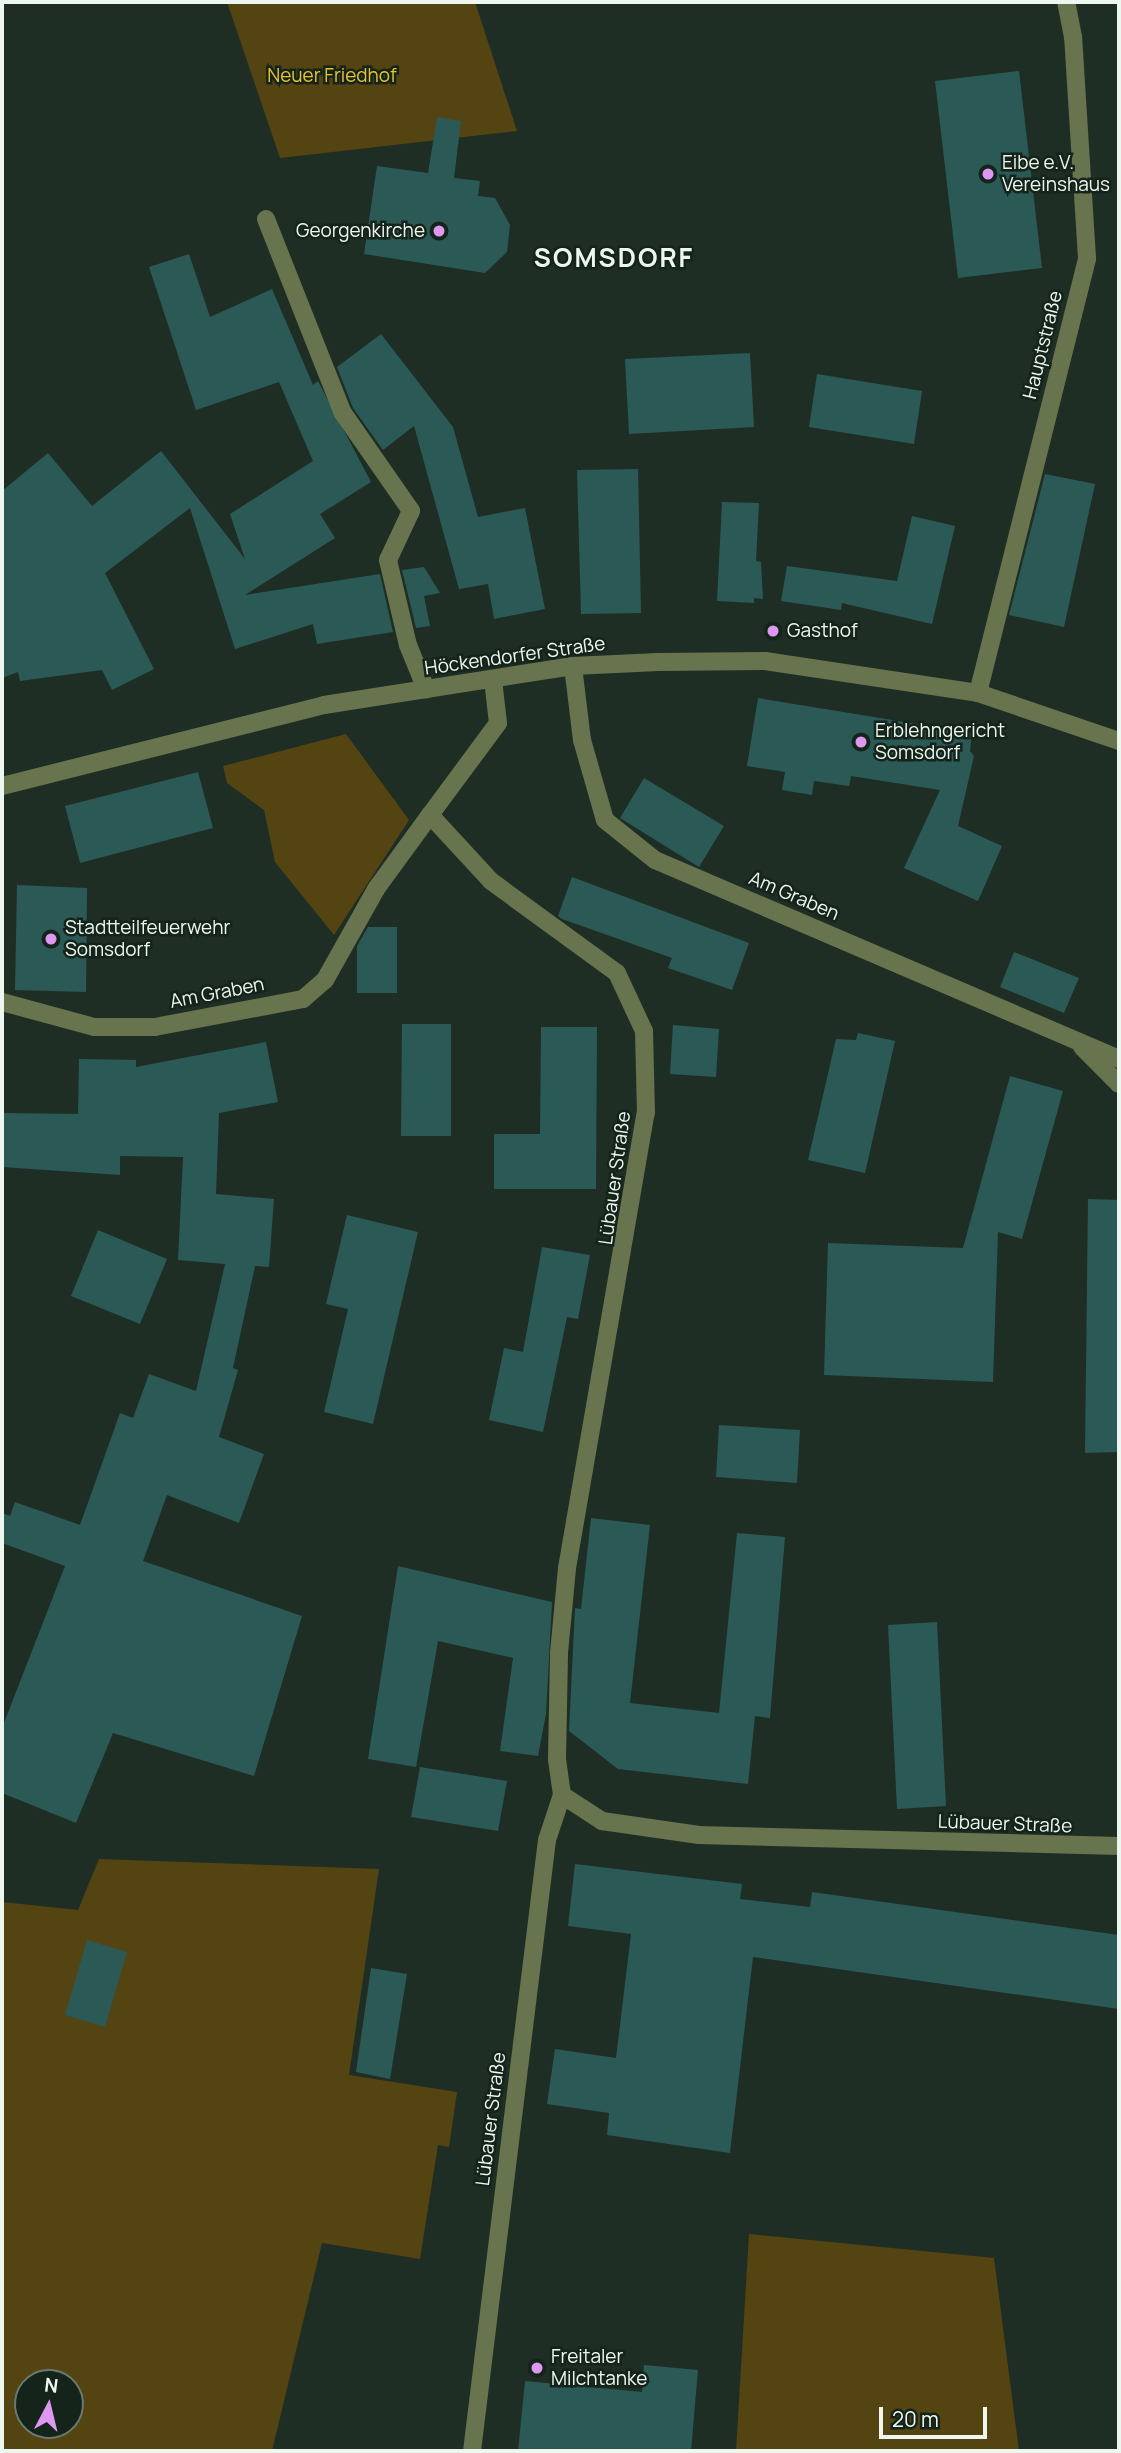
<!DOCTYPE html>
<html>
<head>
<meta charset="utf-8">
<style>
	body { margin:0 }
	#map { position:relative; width:1121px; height:2453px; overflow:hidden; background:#1f2e24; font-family:Manrope,sans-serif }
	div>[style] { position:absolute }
	.green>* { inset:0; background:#534412 }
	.building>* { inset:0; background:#2b5956 }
	.minor>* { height:18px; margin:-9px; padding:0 9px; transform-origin:9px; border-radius:9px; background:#67744e }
	.dots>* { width:19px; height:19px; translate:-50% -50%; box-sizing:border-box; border:4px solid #15241b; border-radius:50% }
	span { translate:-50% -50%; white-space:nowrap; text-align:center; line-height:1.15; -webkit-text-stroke:5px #15241b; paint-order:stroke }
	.park-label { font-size:19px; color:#ebc12c }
	.poi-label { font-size:19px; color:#edf7f0 }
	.left { translate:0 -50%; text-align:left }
	.right { translate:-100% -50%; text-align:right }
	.street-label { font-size:19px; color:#edf7f0 }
	.district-label { font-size:26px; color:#edf7f0; font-weight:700; letter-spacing:2px }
	.frame { position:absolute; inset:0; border:4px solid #edf7f0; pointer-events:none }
	.north { position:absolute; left:14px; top:2369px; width:70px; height:70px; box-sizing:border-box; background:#15241b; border:2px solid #6b7870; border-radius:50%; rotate:7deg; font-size:19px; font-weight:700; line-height:28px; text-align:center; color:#edf7f0 }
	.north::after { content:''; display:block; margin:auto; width:24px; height:32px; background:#de98f2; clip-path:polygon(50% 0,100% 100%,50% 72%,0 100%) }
	.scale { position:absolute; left:879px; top:2407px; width:108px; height:32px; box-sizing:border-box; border:4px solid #edf7f0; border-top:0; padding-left:9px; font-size:21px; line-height:24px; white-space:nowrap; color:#edf7f0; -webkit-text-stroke:5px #15241b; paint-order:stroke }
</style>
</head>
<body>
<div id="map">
	<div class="green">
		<div style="clip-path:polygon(227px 2px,475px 2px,517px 131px,280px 158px)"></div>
		<div style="clip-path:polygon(346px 734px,409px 820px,334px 935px,275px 862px,264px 810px,227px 783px,223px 766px)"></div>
		<div style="clip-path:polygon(evenodd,99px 1859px,379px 1869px,349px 2075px,457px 2092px,449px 2147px,438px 2145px,420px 2259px,322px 2243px,272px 2451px,2px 2451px,2px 1902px,78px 1910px,99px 1859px,28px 2383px,70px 2383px,70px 2425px,28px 2425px,28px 2383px)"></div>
		<div style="clip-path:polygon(749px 2234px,994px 2258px,1019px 2451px,736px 2451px)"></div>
	</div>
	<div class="building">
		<div style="clip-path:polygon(1019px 71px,1042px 268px,958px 278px,935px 81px)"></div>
		<div style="clip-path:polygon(437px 117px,461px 121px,454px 178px,480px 181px,478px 196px,495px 198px,510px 225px,507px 252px,485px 273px,364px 254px,377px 166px,428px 173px)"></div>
		<div style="clip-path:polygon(189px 254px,210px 317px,272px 289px,313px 385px,318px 381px,371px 482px,320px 514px,335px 538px,245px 595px,380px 574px,393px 632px,317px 644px,313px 624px,235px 649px,190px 508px,105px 573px,154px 669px,112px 690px,102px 670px,20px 681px,18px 672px,2px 678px,2px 491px,48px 453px,92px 506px,161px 451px,245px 559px,230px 514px,313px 461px,279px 382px,196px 410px,149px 267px)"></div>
		<div style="clip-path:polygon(381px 334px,453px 427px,478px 517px,525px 508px,545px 609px,494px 619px,488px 584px,459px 589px,414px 426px,383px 450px,353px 408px,337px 367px)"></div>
		<div style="clip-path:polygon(750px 353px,754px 427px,629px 434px,625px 359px)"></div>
		<div style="clip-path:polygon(817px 374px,922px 391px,914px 444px,809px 427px)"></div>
		<div style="clip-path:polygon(638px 469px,641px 613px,581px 614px,577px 470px)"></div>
		<div style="clip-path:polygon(1045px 474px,1095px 484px,1064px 627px,1009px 615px)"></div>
		<div style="clip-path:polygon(722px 502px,759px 503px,756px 561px,761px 562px,763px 599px,754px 598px,754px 603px,717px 601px)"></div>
		<div style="clip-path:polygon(912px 516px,955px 526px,932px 624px,842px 603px,841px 610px,781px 601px,787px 566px,897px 581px)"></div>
		<div style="clip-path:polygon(424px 567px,440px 593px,424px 596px,430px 626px,416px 628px,402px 570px)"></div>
		<div style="clip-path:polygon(758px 698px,972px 733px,970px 751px,974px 756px,958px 826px,1002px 846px,978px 901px,904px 868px,940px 790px,851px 776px,849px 786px,814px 781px,812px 795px,782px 790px,785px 772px,747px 766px)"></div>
		<div style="clip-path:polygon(198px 772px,213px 828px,80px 863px,65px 806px)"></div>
		<div style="clip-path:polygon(644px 778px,724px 826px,699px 867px,620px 818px)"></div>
		<div style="clip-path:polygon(572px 877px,749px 943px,732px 990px,668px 968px,672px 958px,562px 919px,558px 916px)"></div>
		<div style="clip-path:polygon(17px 885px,87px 888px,86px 992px,15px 990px)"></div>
		<div style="clip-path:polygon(368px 927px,397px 927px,397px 993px,357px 993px,357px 946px)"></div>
		<div style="clip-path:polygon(1014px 952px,1079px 978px,1064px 1013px,1000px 987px)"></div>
		<div style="clip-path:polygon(402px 1024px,451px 1024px,451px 1136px,401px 1136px)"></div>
		<div style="clip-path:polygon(673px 1025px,719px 1029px,716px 1077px,670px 1074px)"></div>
		<div style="clip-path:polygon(541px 1027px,597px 1027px,596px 1189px,494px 1189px,494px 1134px,540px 1134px)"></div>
		<div style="clip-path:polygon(858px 1033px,895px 1041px,865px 1173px,808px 1160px,836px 1039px,856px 1040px)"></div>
		<div style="clip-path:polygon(266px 1042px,278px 1102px,219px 1113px,216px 1194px,274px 1199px,269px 1267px,255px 1266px,233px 1368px,238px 1370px,219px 1437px,264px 1454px,239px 1523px,167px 1495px,143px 1561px,302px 1616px,254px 1776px,113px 1733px,76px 1823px,2px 1793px,2px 1728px,65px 1566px,2px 1543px,2px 1513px,10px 1516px,15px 1502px,80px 1525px,120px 1413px,133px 1418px,149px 1374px,196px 1391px,225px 1264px,178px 1260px,183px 1157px,120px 1156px,120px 1175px,2px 1167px,2px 1113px,78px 1114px,79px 1059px,136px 1060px,136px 1067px)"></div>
		<div style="clip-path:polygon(1010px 1076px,1063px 1091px,1022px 1239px,998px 1232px,993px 1382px,824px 1375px,828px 1243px,963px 1248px)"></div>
		<div style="clip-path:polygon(1088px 1199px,1119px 1200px,1119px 1452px,1085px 1453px)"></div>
		<div style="clip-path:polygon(347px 1215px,418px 1232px,373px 1424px,324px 1412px,348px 1309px,326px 1304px)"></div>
		<div style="clip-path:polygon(98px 1230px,167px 1259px,140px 1324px,71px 1296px)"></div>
		<div style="clip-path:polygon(542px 1247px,590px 1255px,578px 1319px,567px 1317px,543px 1432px,489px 1420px,504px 1348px,523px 1352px)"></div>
		<div style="clip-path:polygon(719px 1425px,800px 1430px,797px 1483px,716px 1477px)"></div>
		<div style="clip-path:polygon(591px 1518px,650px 1525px,630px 1703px,719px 1713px,737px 1533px,785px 1537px,770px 1718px,755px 1716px,748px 1784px,618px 1769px,569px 1731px,575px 1608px,581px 1609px)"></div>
		<div style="clip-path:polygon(398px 1566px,552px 1602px,546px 1714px,538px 1756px,500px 1751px,513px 1658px,438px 1641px,416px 1767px,368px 1759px)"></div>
		<div style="clip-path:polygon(937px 1622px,946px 1806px,897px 1809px,888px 1625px)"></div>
		<div style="clip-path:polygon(420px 1767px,507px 1781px,498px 1831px,411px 1817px)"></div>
		<div style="clip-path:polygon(575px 1864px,742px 1884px,740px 1899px,810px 1907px,812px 1892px,1119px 1935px,1119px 2009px,753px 1957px,730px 2153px,607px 2135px,609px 2113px,547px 2104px,555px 2049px,616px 2058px,631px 1934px,568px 1926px)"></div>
		<div style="clip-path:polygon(87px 1940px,127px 1952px,105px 2027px,65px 2015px)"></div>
		<div style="clip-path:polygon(371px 1968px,407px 1974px,390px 2079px,356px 2072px)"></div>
		<div style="clip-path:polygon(644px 2365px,698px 2370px,691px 2451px,518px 2451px,525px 2381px,642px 2392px)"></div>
	</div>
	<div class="minor">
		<div style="left:266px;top:219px;width:209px;rotate:68.4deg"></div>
		<div style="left:343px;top:413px;width:119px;rotate:55.2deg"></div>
		<div style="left:411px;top:511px;width:54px;rotate:115.1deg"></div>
		<div style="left:388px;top:560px;width:87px;rotate:76.8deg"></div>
		<div style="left:408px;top:645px;width:48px;rotate:67.8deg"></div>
		<div style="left:573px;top:666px;width:75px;rotate:83.1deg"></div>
		<div style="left:582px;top:740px;width:83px;rotate:74deg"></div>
		<div style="left:605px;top:820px;width:64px;rotate:38.7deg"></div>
		<div style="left:655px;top:860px;width:505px;rotate:23.21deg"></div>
		<div style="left:978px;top:693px;width:448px;rotate:-75.9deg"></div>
		<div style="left:1087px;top:258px;width:221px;rotate:-93.6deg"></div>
		<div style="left:1073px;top:37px;width:36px;rotate:-101deg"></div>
		<div style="left:2px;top:786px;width:332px;rotate:-14.1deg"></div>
		<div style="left:324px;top:705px;width:252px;rotate:-8.9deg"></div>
		<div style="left:573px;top:666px;width:85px;rotate:-2.7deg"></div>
		<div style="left:658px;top:662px;width:107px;rotate:-0.5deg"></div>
		<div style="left:765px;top:661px;width:215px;rotate:8.5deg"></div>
		<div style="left:978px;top:693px;width:149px;rotate:18.8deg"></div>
		<div style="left:2px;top:1002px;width:95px;rotate:15.2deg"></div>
		<div style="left:94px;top:1027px;width:61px"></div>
		<div style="left:155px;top:1027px;width:151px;rotate:-10.7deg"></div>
		<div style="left:303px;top:999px;width:29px;rotate:-41deg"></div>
		<div style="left:325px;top:980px;width:104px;rotate:-60.7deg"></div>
		<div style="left:376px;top:889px;width:92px;rotate:-53.9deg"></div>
		<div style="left:1082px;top:1047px;width:52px;rotate:45deg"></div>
		<div style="left:562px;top:1795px;width:48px;rotate:33deg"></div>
		<div style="left:602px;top:1821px;width:98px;rotate:8.2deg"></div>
		<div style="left:699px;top:1835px;width:420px;rotate:1.5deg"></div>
		<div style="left:472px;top:2451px;width:616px;rotate:-83deg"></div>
		<div style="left:547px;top:1840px;width:47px;rotate:-71.6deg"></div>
		<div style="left:562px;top:1795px;width:36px;rotate:-98deg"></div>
		<div style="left:557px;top:1759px;width:106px;rotate:-88.9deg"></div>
		<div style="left:559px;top:1653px;width:85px;rotate:-84.6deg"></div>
		<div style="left:567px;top:1568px;width:462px;rotate:-80.2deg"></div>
		<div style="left:646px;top:1113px;width:82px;rotate:-91.4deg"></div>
		<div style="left:644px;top:1031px;width:64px;rotate:-115deg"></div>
		<div style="left:617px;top:973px;width:156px;rotate:-143.9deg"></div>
		<div style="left:491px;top:881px;width:90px;rotate:-132.7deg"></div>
		<div style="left:430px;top:815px;width:114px;rotate:-53.5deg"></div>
		<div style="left:498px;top:723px;width:43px;rotate:-96.6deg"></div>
	</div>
	<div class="dots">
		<div style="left:988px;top:174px;background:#de98f2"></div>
		<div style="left:439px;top:231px;background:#de98f2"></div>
		<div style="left:773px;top:631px;background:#de98f2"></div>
		<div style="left:861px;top:742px;background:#de98f2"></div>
		<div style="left:51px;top:939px;background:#de98f2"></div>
		<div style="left:537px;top:2368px;background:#de98f2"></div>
	</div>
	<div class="park-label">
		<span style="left:332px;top:76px">Neuer Friedhof</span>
	</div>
	<div class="poi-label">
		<span class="left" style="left:1002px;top:174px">Eibe e.V.<br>Vereinshaus</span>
		<span class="right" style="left:425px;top:231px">Georgenkirche</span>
		<span class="left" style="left:787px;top:631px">Gasthof</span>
		<span class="left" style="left:875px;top:742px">Erblehngericht<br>Somsdorf</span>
		<span class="left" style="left:65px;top:939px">Stadtteilfeuerwehr<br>Somsdorf</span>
		<span class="left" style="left:551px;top:2368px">Freitaler<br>Milchtanke</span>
	</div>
	<div class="street-label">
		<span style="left:1043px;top:345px;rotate:-76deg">Hauptstraße</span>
		<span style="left:515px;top:656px;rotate:-8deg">Höckendorfer Straße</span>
		<span style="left:794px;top:896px;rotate:23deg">Am Graben</span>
		<span style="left:217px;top:993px;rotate:-11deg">Am Graben</span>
		<span style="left:615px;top:1178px;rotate:-82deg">Lübauer Straße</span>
		<span style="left:1005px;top:1824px;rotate:2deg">Lübauer Straße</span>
		<span style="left:491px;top:2119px;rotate:-83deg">Lübauer Straße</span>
	</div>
	<div class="district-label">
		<span style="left:614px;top:258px">SOMSDORF</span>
	</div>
	<div class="frame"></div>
	<div class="north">N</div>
	<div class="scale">20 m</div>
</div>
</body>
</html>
